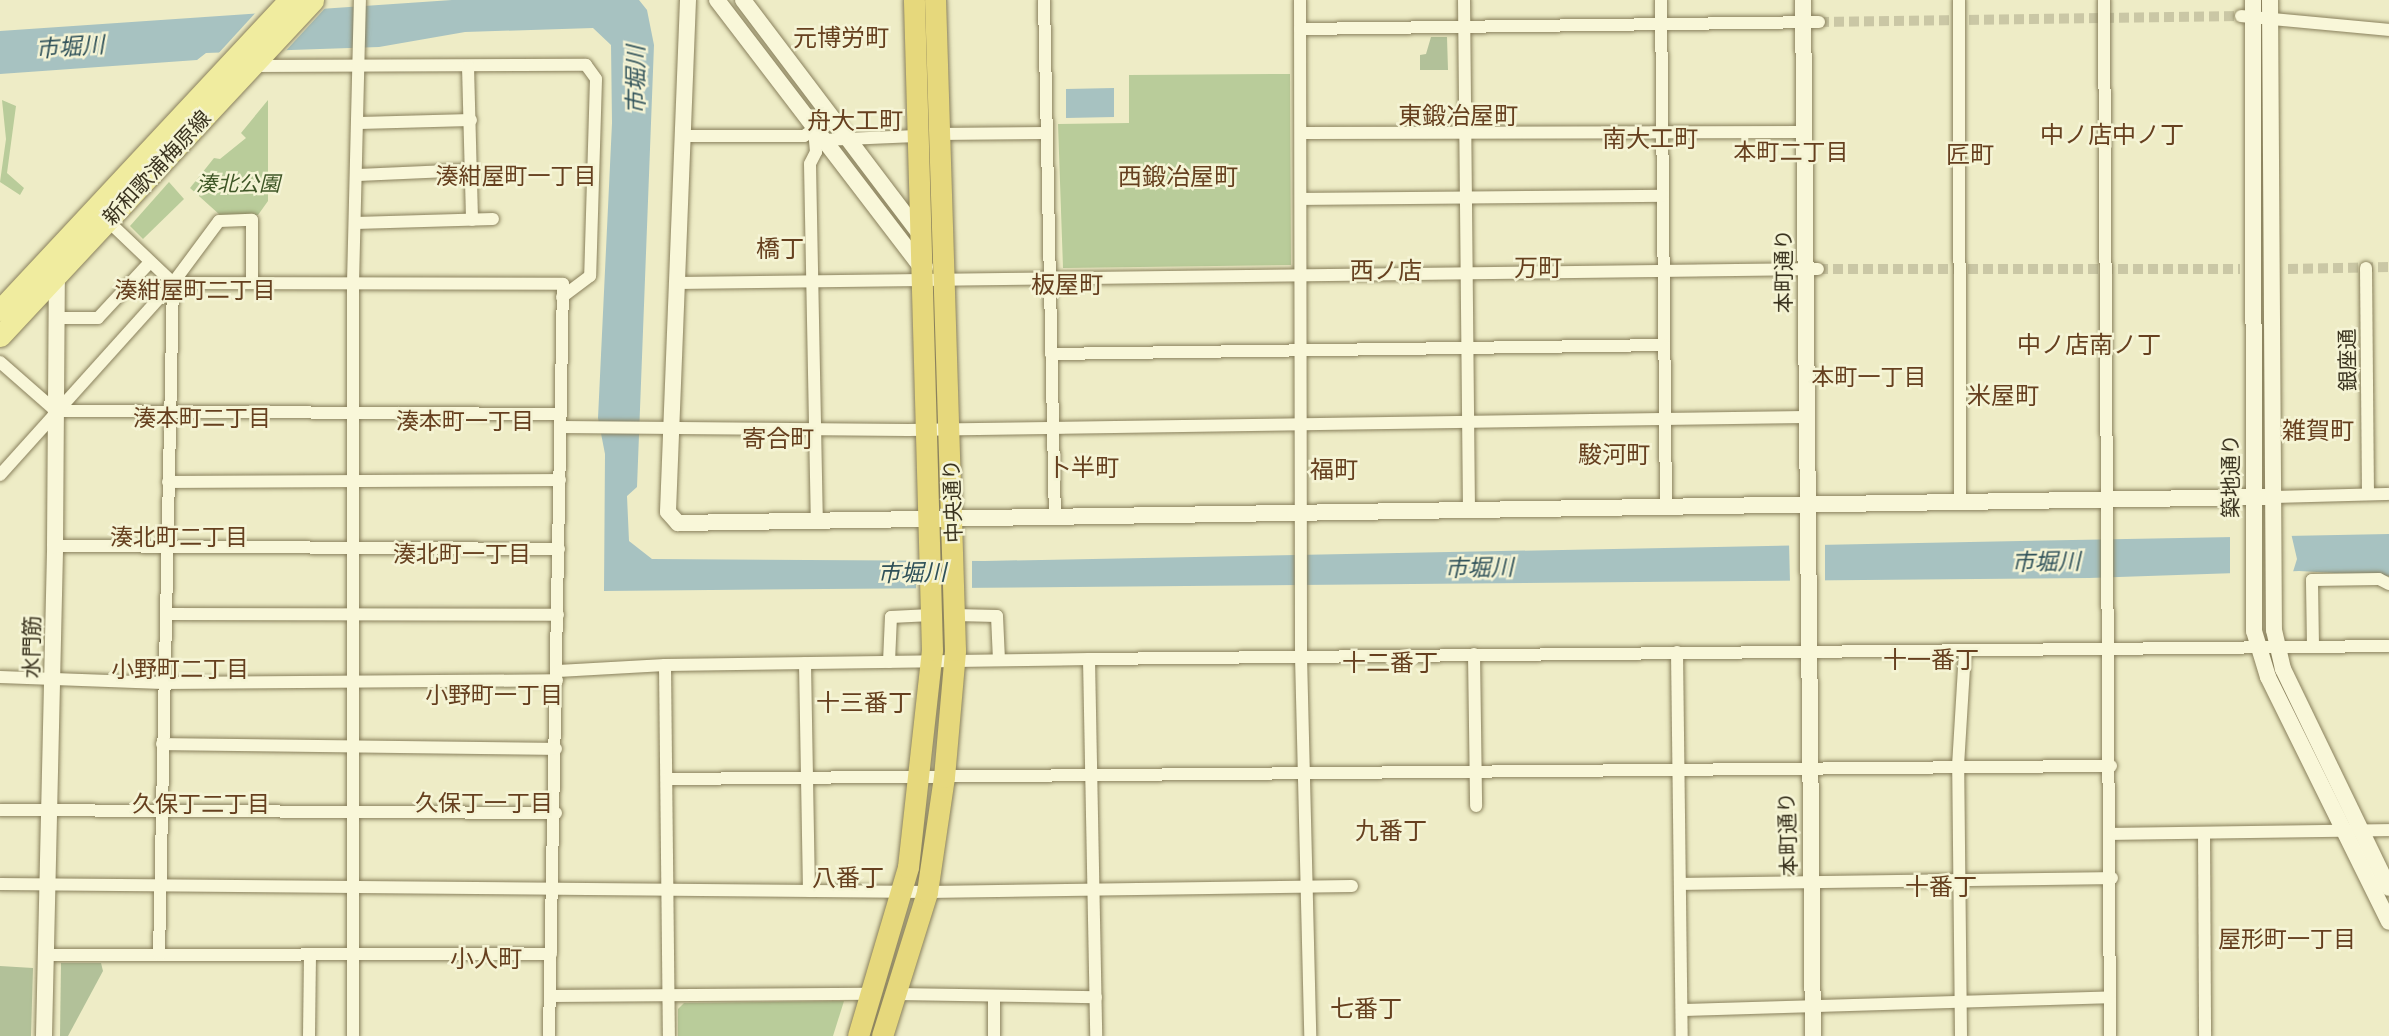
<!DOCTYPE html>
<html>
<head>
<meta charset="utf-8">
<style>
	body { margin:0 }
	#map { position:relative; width:2389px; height:1036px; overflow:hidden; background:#eeecc6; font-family:"Times New Roman","Noto Sans JP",serif }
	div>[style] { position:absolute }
	.green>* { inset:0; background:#b9cc9a }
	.cemetery>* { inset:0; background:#b2c199 }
	.water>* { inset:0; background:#a7c2c1 }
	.pier>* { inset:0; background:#eeecc6 }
	.pedestrian-tunnel>* { height:10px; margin-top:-5px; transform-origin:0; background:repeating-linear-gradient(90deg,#cac7a5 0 10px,transparent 0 15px) }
	.roads { filter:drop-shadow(0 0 2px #89805c) drop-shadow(0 0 2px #89805c) }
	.minor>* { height:12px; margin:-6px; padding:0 6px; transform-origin:6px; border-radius:6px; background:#f9f7d9 }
	.tertiary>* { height:16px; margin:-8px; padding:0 8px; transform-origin:8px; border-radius:8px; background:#f9f7d9 }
	.primary>* { height:21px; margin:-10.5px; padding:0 10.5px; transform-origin:10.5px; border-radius:10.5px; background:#f0ec9f }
	.trunk>* { height:21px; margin:-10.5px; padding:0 10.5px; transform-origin:10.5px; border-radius:10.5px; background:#e6d87c }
	span { translate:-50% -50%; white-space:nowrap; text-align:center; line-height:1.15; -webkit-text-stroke:5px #f5f4d5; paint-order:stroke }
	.street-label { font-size:21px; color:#3a331f }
	.park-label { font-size:21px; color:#3e5626; font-style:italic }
	.water-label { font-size:23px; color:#2f5159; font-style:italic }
	.neighbourhood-label { font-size:23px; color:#66401f }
	.quarter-label { font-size:24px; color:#66401f }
</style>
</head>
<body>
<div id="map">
	<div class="green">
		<div style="clip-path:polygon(1290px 74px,1291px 265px,1063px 268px,1058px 124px,1129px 123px,1129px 75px)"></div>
		<div style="clip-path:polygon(2px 100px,16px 106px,7px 173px,24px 188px,20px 195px,0 182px,6px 139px)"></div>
		<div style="clip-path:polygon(268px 100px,268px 201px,258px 215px,220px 215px,190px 188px,214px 158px,220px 159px,246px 138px,241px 133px)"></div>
		<div style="clip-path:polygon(169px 182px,184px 199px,143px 239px,130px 226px)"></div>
		<div style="clip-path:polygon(844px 1001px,833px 1036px,678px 1036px,678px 1009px,684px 1003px)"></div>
	</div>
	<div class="cemetery">
		<div style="clip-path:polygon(1431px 37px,1447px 37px,1448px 70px,1420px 70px,1420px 55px,1426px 54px)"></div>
		<div style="clip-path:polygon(61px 963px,101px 963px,103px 971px,68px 1036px,60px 1036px)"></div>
		<div style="clip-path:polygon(0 966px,33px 968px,31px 1036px,0 1036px)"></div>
	</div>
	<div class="water">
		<div style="clip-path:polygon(452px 0,639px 0,647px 10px,654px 45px,637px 487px,627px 496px,629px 541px,652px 559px,985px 561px,2389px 534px,2389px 576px,2299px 571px,2089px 578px,604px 591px,605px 454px,598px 418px,612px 123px,611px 45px,593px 28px,465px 32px,379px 47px,206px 53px,197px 60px,0 74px,0 31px)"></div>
		<div style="clip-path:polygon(1114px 88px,1114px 117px,1066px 118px,1066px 89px)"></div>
	</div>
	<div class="pier">
		<div style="clip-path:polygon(328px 5px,281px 56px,216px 56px,258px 10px)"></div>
		<div style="clip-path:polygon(2291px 533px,2297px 559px,2292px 575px,2230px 577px,2230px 534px)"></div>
		<div style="clip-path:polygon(1789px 542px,1825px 542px,1825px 582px,1790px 582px)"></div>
		<div style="clip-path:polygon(916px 557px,972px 557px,972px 593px,916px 594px)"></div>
	</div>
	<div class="pedestrian-tunnel">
		<div style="left:1819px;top:22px;width:422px;rotate:-0.8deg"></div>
		<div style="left:1818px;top:269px;width:422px"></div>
		<div style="left:2288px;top:269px;width:101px;rotate:-1.1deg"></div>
	</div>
	<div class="roads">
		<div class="minor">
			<div style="left:1044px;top:0;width:519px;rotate:88.79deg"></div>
			<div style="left:1300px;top:0;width:656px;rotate:89.91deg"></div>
			<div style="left:1301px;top:656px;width:380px;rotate:88.6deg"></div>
			<div style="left:1464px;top:0;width:509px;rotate:89.44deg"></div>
			<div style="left:1661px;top:0;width:508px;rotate:89.44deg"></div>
			<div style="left:1959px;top:0;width:503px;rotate:89.89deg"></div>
			<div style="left:2104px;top:0;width:1036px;rotate:89.67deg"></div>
			<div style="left:2241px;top:16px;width:149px;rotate:5.4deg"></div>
			<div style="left:1300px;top:29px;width:519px;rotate:-0.77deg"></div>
			<div style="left:252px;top:66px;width:334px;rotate:-0.2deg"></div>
			<div style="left:586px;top:65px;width:17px;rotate:54deg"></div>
			<div style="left:596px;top:79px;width:197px;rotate:91.7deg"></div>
			<div style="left:590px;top:276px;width:35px;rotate:143deg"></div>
			<div style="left:468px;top:66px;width:154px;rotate:88.5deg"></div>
			<div style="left:359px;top:123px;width:112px;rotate:-1.5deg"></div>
			<div style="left:1301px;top:133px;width:503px;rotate:-0.11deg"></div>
			<div style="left:936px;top:134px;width:110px;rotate:-0.5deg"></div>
			<div style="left:684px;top:136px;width:120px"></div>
			<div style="left:804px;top:136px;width:12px;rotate:-35deg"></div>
			<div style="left:814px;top:129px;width:23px;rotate:85deg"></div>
			<div style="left:816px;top:152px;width:13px;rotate:117deg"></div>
			<div style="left:810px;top:164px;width:358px;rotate:88.9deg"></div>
			<div style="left:823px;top:140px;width:93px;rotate:-2.5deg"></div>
			<div style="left:358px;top:175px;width:113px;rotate:-2.5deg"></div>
			<div style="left:1301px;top:199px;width:362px;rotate:-0.5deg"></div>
			<div style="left:108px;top:221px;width:90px;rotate:43.6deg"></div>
			<div style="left:173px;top:283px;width:390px;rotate:0.1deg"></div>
			<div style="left:563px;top:284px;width:752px;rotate:91.07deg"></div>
			<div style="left:355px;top:223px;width:138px;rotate:-1.7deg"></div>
			<div style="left:2366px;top:268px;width:226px;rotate:89.5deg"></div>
			<div style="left:677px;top:283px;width:1141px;rotate:-0.7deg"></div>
			<div style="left:57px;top:318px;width:41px"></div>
			<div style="left:98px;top:318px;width:76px;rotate:-47.1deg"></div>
			<div style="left:1051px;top:354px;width:613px;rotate:-0.84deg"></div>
			<div style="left:0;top:362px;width:74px;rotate:41.2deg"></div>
			<div style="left:56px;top:411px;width:505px;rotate:0.34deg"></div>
			<div style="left:561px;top:427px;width:347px;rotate:0.5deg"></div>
			<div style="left:908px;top:430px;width:897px;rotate:-0.83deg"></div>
			<div style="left:0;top:475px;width:258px;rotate:-48deg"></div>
			<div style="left:173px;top:283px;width:77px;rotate:-53.4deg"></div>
			<div style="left:219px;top:221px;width:33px;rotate:-2deg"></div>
			<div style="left:252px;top:220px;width:63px;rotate:90deg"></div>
			<div style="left:168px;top:482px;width:392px;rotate:-0.3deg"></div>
			<div style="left:2271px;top:497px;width:118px;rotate:-1.5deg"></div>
			<div style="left:55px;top:546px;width:504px;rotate:0.34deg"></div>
			<div style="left:166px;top:614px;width:392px;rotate:0.1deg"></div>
			<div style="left:955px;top:615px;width:42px;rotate:1.4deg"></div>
			<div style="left:997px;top:616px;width:44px;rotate:87.4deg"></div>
			<div style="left:2313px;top:646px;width:66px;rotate:-90.9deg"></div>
			<div style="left:2312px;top:580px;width:67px;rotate:-0.9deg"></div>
			<div style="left:2379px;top:579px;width:11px;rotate:27deg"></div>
			<div style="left:1677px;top:652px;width:384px;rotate:89.3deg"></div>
			<div style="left:1474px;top:654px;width:152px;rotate:89.2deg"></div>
			<div style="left:1089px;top:659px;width:377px;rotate:88.9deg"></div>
			<div style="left:889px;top:662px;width:45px;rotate:-87.5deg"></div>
			<div style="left:891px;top:617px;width:40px;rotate:-2.9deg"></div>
			<div style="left:805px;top:663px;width:228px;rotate:89deg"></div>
			<div style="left:665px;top:665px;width:371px;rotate:89.4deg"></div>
			<div style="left:558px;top:671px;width:107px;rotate:-3.2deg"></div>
			<div style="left:665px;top:665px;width:424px;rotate:-0.8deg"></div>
			<div style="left:1089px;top:659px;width:1300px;rotate:-0.57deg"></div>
			<div style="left:0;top:677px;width:163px;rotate:2.1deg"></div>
			<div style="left:163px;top:683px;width:394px;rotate:-0.4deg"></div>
			<div style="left:162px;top:744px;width:394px;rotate:0.7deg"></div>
			<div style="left:667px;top:779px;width:1444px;rotate:-0.52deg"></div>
			<div style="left:0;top:810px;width:556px;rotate:0.31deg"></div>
			<div style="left:2204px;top:833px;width:203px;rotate:89.7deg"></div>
			<div style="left:2112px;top:834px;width:277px;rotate:-0.8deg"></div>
			<div style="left:0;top:884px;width:927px;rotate:0.49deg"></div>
			<div style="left:927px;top:892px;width:425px;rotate:-0.8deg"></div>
			<div style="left:1682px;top:884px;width:430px;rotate:-0.8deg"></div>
			<div style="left:47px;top:955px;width:504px;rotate:-0.11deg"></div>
			<div style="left:159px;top:955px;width:672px;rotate:-88.81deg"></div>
			<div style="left:896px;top:994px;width:200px;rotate:0.9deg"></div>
			<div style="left:551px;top:996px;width:320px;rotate:-0.4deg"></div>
			<div style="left:994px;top:996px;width:40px;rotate:90deg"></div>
			<div style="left:1682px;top:1010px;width:428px;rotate:-1.7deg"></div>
			<div style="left:309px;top:1036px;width:81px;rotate:-89.3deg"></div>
			<div style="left:353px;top:1036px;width:753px;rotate:-90deg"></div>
			<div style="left:353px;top:283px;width:283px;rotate:-88.6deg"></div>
			<div style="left:1961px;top:1036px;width:270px;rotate:-90.6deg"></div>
			<div style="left:1958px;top:766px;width:113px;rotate:-86.5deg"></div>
		</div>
		<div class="tertiary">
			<div style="left:688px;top:0;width:512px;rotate:92.24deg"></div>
			<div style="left:668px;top:512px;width:15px;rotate:48deg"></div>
			<div style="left:678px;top:523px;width:1593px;rotate:-0.94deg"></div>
			<div style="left:717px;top:0;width:336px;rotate:52.6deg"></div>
			<div style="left:921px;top:267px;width:4px"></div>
			<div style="left:743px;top:0;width:297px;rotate:52.9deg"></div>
			<div style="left:1803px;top:0;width:1036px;rotate:89.45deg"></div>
			<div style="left:2253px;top:0;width:631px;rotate:89.91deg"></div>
			<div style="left:2254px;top:631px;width:48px;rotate:73.1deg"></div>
			<div style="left:2268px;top:677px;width:273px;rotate:63.7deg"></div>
			<div style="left:2270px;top:0;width:630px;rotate:89.64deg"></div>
			<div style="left:2274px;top:630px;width:40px;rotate:77deg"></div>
			<div style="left:2283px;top:669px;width:243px;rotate:64.2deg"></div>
			<div style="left:44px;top:1036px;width:490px;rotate:-88.7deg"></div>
			<div style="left:55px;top:546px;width:270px;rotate:-89.6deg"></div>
			<div style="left:57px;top:276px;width:5px;rotate:-143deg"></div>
		</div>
		<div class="primary">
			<div style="left:0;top:310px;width:424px;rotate:-47deg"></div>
			<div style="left:0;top:336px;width:459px;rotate:-47deg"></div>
		</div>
		<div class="trunk">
			<div style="left:858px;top:1036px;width:176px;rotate:-73.5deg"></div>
			<div style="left:908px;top:867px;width:218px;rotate:-83.7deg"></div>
			<div style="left:932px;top:650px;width:650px;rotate:-91.59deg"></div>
			<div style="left:882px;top:1036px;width:151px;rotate:-72.6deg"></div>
			<div style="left:927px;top:892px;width:116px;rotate:-81.6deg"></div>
			<div style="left:944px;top:777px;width:127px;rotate:-85deg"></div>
			<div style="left:955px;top:650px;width:650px;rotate:-91.76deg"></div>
		</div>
	</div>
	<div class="street-label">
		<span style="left:157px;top:168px;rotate:-47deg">新和歌浦梅原線</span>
		<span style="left:1784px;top:271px;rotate:-90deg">本町通り</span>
		<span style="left:2348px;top:360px;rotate:-91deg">銀座通</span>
		<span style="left:2231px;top:476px;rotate:-90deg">築地通り</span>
		<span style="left:953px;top:501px;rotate:-92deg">中央通り</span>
		<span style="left:32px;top:647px;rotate:-89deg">水門筋</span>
		<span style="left:1788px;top:834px;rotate:-92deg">本町通り</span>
	</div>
	<div class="park-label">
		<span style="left:238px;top:184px">湊北公園</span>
	</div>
	<div class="water-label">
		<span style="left:70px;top:48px;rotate:-4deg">市堀川</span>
		<span style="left:637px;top:80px;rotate:-90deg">市堀川</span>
		<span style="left:2046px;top:563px;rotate:-1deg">市堀川</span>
		<span style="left:1479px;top:569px;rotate:-1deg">市堀川</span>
		<span style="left:912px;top:574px;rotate:-1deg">市堀川</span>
	</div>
	<div class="neighbourhood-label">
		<span style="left:1791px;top:153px">本町二丁目</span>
		<span style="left:516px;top:177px">湊紺屋町一丁目</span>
		<span style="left:195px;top:291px">湊紺屋町二丁目</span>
		<span style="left:1869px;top:378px">本町一丁目</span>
		<span style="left:202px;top:419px">湊本町二丁目</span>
		<span style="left:465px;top:422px">湊本町一丁目</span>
		<span style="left:179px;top:538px">湊北町二丁目</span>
		<span style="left:462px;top:555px">湊北町一丁目</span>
		<span style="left:180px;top:670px">小野町二丁目</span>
		<span style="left:494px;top:696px">小野町一丁目</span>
		<span style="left:484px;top:804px">久保丁一丁目</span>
		<span style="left:201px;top:805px">久保丁二丁目</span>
		<span style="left:2287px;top:940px">屋形町一丁目</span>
	</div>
	<div class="quarter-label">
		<span style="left:841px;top:39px">元博労町</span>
		<span style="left:1458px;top:117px">東鍛冶屋町</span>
		<span style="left:855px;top:122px">舟大工町</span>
		<span style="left:2112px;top:136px">中ノ店中ノ丁</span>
		<span style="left:1650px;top:140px">南大工町</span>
		<span style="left:1970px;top:156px">匠町</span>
		<span style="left:1178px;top:178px">西鍛冶屋町</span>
		<span style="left:780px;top:250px">橋丁</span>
		<span style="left:1538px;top:269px">万町</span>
		<span style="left:1386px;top:272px">西ノ店</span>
		<span style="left:1067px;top:286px">板屋町</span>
		<span style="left:2089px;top:346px">中ノ店南ノ丁</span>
		<span style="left:2003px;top:397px">米屋町</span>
		<span style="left:2318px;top:432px">雑賀町</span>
		<span style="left:778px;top:440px">寄合町</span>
		<span style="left:1614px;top:456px">駿河町</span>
		<span style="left:1083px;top:469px">卜半町</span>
		<span style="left:1334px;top:471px">福町</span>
		<span style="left:1931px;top:661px">十一番丁</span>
		<span style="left:1390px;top:664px">十二番丁</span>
		<span style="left:864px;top:704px">十三番丁</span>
		<span style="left:1391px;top:832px">九番丁</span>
		<span style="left:848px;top:879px">八番丁</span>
		<span style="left:1941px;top:888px">十番丁</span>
		<span style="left:486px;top:960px">小人町</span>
		<span style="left:1366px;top:1010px">七番丁</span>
	</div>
</div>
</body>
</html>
